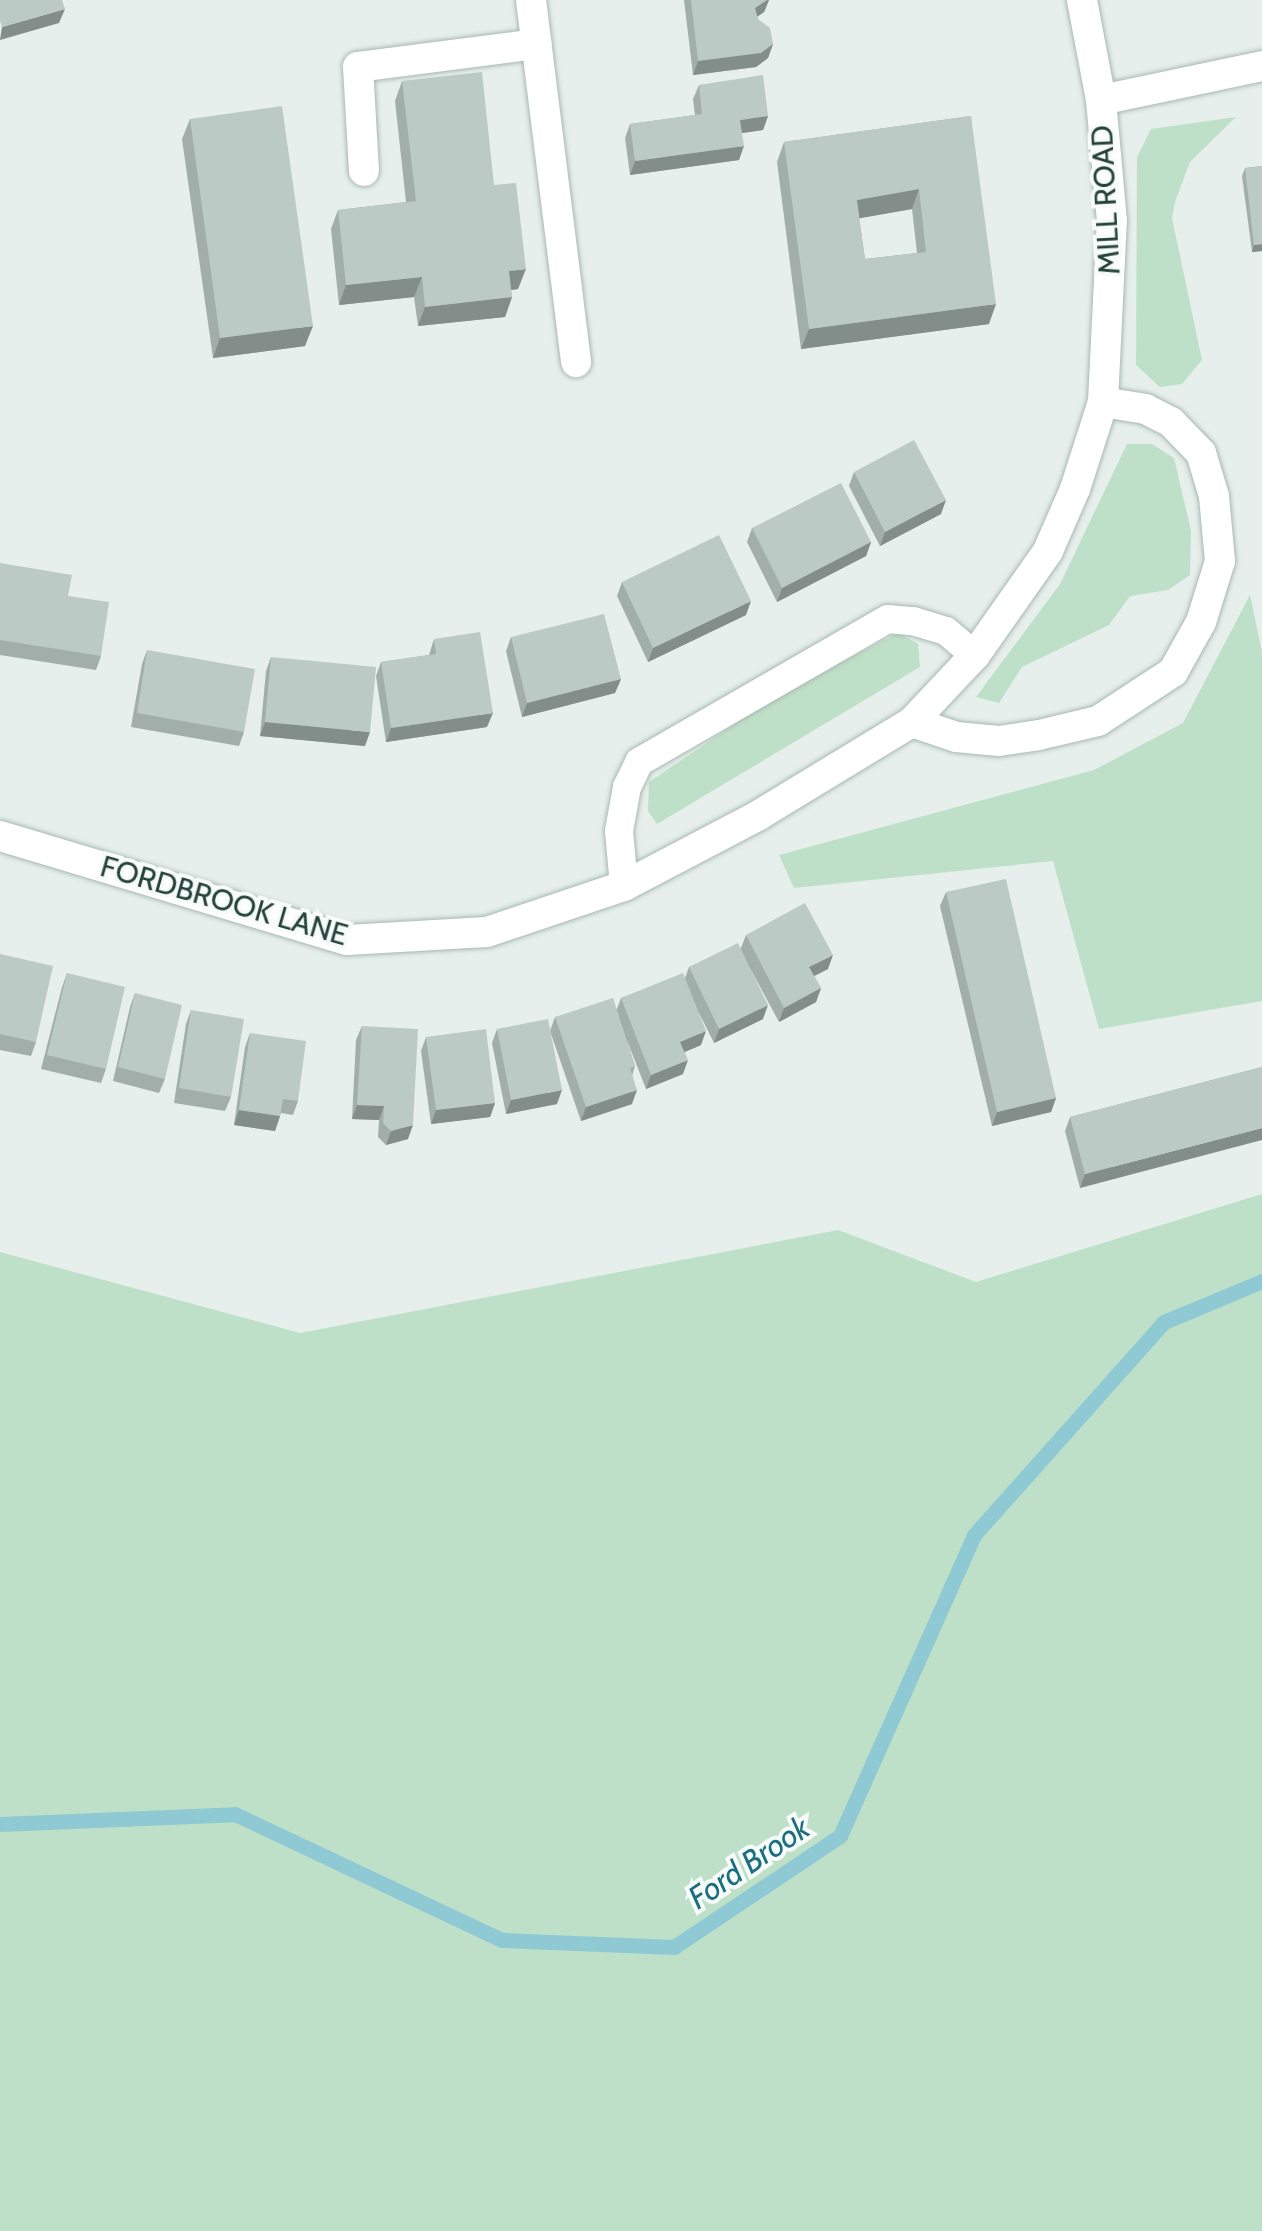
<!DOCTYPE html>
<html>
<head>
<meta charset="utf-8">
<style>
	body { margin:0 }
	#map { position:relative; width:1262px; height:2231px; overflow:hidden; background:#e6efeb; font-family:Cabin,sans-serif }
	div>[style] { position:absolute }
	.green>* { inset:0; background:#bfe0c8 }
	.stream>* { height:15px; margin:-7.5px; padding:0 7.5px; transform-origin:7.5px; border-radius:7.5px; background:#8ec9d4 }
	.roads { filter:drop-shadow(0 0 2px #a8b8b2) drop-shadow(0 0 2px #a8b8b2) }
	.service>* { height:28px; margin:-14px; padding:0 14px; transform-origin:14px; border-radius:14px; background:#fff }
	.minor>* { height:30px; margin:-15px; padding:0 15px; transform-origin:15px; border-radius:15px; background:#fff }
	.tertiary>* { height:30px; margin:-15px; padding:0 15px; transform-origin:15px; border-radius:15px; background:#fff }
	.wall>* { inset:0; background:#a1aea9 }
	.shaded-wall>* { inset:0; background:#838d89 }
	.building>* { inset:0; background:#bbcac4 }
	span { translate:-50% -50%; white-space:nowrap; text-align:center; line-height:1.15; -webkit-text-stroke:8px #f7fbf9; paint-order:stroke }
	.street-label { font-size:30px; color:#24423a }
	.water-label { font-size:32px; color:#1c6f80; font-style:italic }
</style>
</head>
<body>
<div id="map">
	<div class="green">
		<div style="clip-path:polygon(1236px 117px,1190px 162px,1175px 202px,1172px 218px,1202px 360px,1182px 384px,1160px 387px,1136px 365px,1137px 157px,1151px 129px)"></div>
		<div style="clip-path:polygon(1127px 444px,1152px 444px,1174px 458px,1191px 531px,1190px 575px,1168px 590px,1130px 596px,1109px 625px,1022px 667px,999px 703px,976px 697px,1060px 584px)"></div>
		<div style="clip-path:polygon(1250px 595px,1262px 652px,1262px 1001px,1099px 1029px,1053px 861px,794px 888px,779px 855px,1094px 770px,1183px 723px)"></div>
		<div style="clip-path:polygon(898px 633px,918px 644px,920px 667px,657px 824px,648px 811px,649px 782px,775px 697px)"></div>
		<div style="clip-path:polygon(1262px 1194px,1262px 2231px,0 2231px,0 1252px,300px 1333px,838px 1230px,976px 1282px)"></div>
	</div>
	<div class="stream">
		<div style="left:0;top:1824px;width:235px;rotate:-2.4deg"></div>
		<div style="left:235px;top:1814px;width:295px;rotate:25.3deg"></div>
		<div style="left:502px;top:1940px;width:172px;rotate:2.3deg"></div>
		<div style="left:674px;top:1947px;width:200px;rotate:-33.8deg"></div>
		<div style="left:840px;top:1836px;width:329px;rotate:-66deg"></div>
		<div style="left:974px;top:1535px;width:285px;rotate:-48.3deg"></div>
		<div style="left:1164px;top:1322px;width:106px;rotate:-22.7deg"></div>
	</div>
	<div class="roads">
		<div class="service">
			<div style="left:624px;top:886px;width:55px;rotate:-95.2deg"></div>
			<div style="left:619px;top:831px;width:45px;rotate:-79.7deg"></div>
			<div style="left:627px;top:787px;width:28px;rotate:-64deg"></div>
			<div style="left:639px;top:762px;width:287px;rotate:-29.9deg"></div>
			<div style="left:888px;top:619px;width:25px;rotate:5deg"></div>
			<div style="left:913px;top:621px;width:34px;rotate:17deg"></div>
			<div style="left:946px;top:631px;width:38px;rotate:40deg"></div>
		</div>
		<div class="minor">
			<div style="left:531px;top:0;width:365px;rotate:82.9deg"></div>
			<div style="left:1101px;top:100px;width:165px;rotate:-11.9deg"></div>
			<div style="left:364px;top:171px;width:104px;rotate:-93.3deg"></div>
			<div style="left:358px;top:67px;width:180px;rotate:-7.3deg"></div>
			<div style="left:912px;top:722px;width:46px;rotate:18.8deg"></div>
			<div style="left:956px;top:737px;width:43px;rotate:5.3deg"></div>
			<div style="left:999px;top:741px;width:40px;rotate:-8.5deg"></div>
			<div style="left:1039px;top:735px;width:61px;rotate:-13.3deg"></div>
			<div style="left:1098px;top:721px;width:90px;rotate:-33.2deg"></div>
			<div style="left:1173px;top:672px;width:57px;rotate:-60.8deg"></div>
			<div style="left:1201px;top:622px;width:64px;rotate:-72.7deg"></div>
			<div style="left:1220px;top:561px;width:65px;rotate:-95.3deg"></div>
			<div style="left:1214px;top:496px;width:45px;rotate:-106.8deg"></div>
			<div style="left:1201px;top:453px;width:43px;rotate:-134.1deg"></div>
			<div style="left:1171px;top:422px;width:28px;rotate:-153deg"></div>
			<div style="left:1146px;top:409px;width:44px;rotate:-170.8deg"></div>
		</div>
		<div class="tertiary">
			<div style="left:0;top:836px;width:362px;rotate:16.7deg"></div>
			<div style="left:347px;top:940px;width:140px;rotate:-3.3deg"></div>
			<div style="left:487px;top:932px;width:145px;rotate:-18.6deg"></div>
			<div style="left:624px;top:886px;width:153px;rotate:-27.7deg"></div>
			<div style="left:759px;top:815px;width:179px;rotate:-31.3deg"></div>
			<div style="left:912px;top:722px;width:92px;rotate:-46.8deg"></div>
			<div style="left:975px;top:655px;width:127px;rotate:-54.9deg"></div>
			<div style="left:1048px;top:551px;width:68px;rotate:-66.5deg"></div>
			<div style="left:1075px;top:489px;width:91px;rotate:-72.2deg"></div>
			<div style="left:1103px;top:402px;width:181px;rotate:-87.2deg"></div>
			<div style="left:1112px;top:221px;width:121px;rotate:-95.2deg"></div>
			<div style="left:1101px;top:100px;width:102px;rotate:-100.8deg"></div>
		</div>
	</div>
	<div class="wall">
		<div style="clip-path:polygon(684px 0,769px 0,764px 12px,757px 17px,773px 44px,768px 58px,756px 67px,693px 75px)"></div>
		<div style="clip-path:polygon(402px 81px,494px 185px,518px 289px,511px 290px,512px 297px,505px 317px,418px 326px,414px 297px,339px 305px,331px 229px,338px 210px,406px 202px,395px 101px)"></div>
		<div style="clip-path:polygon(699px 85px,768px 116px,763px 130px,742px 133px,739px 160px,630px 175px,625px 138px,630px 124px,695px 115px,693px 99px)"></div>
		<div style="clip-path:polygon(evenodd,971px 116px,989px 324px,801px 349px,777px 162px,784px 142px,971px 116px,912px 209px,917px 253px,865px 259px,859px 218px,912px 209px)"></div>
		<div style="clip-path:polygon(190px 119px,305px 346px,213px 358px,182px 139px)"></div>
		<div style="clip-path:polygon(1262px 166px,1262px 251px,1252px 252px,1242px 176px,1245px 168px)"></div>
		<div style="clip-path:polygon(854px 472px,941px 514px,880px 546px,849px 486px)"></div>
		<div style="clip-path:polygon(752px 528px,871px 542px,866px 556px,777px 602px,747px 542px)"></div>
		<div style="clip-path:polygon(0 563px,68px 596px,101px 656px,96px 670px,0 655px)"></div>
		<div style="clip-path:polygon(622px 582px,746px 615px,648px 662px,617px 596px)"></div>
		<div style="clip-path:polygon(511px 637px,621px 679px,615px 693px,522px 717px,506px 651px)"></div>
		<div style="clip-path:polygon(434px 639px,487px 727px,386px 742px,376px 676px,381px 662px,429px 655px)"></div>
		<div style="clip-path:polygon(147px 650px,244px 732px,239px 746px,131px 727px,142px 664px)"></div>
		<div style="clip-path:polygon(271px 657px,365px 746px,260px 736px,266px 671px)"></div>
		<div style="clip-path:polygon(946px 892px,1056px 1098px,1051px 1112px,992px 1126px,940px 906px)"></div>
		<div style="clip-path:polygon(746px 935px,828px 969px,814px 976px,821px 988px,816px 1002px,779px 1022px,751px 970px,763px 1019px,714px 1043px,699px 1013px,701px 1045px,685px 1052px,683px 1074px,646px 1089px,626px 1038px,635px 1066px,632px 1076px,632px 1104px,581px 1121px,550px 1031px,555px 1017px,617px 1009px,621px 998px,685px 978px,689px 967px,741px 948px)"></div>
		<div style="clip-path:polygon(0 954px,36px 1042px,31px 1056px,0 1050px)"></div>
		<div style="clip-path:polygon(67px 973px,106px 1069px,101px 1083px,41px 1069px,62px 987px)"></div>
		<div style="clip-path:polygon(135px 993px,165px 1079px,159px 1093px,113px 1081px,130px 1007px)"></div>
		<div style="clip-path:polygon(191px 1010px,231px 1097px,225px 1111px,174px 1103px,186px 1024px)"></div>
		<div style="clip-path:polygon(362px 1026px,408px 1139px,386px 1145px,378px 1137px,379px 1120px,352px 1119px,356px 1040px)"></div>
		<div style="clip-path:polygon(497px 1029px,557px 1104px,506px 1114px,492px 1043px)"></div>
		<div style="clip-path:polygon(250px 1033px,298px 1101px,293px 1115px,281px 1113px,275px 1131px,234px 1125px,245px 1047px)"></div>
		<div style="clip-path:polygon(426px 1037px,495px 1103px,490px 1117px,431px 1124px,421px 1051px)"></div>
		<div style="clip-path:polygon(1262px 1067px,1080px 1188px,1065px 1131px,1070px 1117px)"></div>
	</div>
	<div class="shaded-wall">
		<div style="clip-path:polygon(767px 0,769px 0,764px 12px,749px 22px,755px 8px)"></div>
		<div style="clip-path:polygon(65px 9px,59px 23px,0 40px,2px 27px)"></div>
		<div style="clip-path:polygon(773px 44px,768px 58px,756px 67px,693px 75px,698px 61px)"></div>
		<div style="clip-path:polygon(768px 116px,763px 130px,735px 134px,740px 120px)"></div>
		<div style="clip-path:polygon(744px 146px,739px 160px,630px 175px,635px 161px)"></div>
		<div style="clip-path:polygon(919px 189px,912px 209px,850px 220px,857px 200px)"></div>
		<div style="clip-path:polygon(1262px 244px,1262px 251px,1252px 252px,1254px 245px)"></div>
		<div style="clip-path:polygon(526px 269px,518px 289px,502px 291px,509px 271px)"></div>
		<div style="clip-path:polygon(422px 277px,414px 297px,339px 305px,346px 285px)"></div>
		<div style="clip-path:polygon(512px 297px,505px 317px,418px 326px,425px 307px)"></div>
		<div style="clip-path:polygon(996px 304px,989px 324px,801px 349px,809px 329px)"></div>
		<div style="clip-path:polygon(313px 326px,305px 346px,213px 358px,220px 338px)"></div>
		<div style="clip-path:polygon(946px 500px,941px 514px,880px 546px,885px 532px)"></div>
		<div style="clip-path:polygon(871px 542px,866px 556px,777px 602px,782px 588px)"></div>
		<div style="clip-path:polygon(751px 601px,746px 615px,648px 662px,653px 648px)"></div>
		<div style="clip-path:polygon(621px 679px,615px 693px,522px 717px,527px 703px)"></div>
		<div style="clip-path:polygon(493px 713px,487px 727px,386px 742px,391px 728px)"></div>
		<div style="clip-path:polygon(265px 722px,370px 732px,365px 746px,260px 736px)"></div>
		<div style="clip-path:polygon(833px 955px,828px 969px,804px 981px,809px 967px)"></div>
		<div style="clip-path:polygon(821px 988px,816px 1002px,779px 1022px,784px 1008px)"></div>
		<div style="clip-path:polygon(768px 1005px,763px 1019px,714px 1043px,719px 1029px)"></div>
		<div style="clip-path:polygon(706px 1031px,701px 1045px,675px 1056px,680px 1042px)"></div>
		<div style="clip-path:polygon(688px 1060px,683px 1074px,646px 1089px,651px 1075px)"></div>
		<div style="clip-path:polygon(562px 1090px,557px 1104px,506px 1114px,511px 1100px)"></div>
		<div style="clip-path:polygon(637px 1090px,632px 1104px,581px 1121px,586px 1107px)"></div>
		<div style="clip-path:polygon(1056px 1098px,1051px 1112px,992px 1126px,997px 1112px)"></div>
		<div style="clip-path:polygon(495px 1103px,490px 1117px,431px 1124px,436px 1110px)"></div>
		<div style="clip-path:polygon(357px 1105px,384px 1106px,379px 1120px,352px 1119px)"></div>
		<div style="clip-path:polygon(239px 1110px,280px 1116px,275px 1131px,234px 1125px)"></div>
		<div style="clip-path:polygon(413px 1125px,408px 1139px,386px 1145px,391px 1131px)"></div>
		<div style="clip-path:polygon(1262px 1128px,1262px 1140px,1080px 1188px,1085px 1174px)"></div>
	</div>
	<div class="building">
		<div style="clip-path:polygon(0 0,62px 0,65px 9px,2px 27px,0 21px)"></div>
		<div style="clip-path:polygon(691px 0,767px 0,755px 8px,758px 19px,770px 28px,773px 44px,761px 53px,698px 61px)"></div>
		<div style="clip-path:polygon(482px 72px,494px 185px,516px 183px,526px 269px,509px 271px,512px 297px,425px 307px,422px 277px,346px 285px,338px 210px,416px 201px,402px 81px)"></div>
		<div style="clip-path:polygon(763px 75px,768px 116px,740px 120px,744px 146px,635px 161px,630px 124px,702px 114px,699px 85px)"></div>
		<div style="clip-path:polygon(282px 106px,313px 326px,220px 338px,190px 119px)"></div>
		<div style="clip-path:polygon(evenodd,971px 116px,996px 304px,809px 329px,784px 142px,971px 116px,919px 189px,926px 252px,865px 259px,857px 200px,919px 189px)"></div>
		<div style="clip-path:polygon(1262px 166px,1262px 244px,1254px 245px,1245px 168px)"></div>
		<div style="clip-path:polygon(914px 440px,946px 500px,885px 532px,854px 472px)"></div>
		<div style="clip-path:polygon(841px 483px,871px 542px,782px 588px,752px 528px)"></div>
		<div style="clip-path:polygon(719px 535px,751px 601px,653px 648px,622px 582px)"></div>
		<div style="clip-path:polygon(0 563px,72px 575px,68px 596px,109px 602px,101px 656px,0 640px)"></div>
		<div style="clip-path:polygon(604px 614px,621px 679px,527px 703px,511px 637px)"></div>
		<div style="clip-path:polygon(480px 632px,493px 713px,391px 728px,381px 662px,436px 654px,434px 639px)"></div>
		<div style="clip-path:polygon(147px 650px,255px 669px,244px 732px,137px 713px)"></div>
		<div style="clip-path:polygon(271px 657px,376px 667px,370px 732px,265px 722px)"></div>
		<div style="clip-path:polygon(1006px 879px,1056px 1098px,997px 1112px,946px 892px)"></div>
		<div style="clip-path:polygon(805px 903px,833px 955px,809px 967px,821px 988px,784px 1008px,746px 935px)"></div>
		<div style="clip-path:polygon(738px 943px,768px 1005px,719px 1029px,689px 967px)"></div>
		<div style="clip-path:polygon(0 954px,53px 966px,36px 1042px,0 1034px)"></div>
		<div style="clip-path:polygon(67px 973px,125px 987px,106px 1069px,47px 1055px)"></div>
		<div style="clip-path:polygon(683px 973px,706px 1031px,680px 1042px,688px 1060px,651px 1075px,621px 998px)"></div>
		<div style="clip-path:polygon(135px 993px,182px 1005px,165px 1079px,118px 1067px)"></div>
		<div style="clip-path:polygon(613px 998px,635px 1066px,630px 1068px,637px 1090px,586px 1107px,555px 1017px)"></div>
		<div style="clip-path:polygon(191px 1010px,244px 1019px,231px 1097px,179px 1088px)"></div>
		<div style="clip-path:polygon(548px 1019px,562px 1090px,511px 1100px,497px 1029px)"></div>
		<div style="clip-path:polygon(362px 1026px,418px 1029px,413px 1125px,391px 1131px,383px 1123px,384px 1106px,357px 1105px)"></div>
		<div style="clip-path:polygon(486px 1029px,495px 1103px,436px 1110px,426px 1037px)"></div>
		<div style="clip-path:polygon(250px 1033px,306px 1041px,298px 1101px,283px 1099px,280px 1116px,239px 1110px)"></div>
		<div style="clip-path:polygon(1262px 1067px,1262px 1128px,1085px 1174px,1070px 1117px)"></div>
	</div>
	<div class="street-label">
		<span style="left:1106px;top:200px;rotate:-93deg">MILL ROAD</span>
		<span style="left:224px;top:901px;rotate:16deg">FORDBROOK LANE</span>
	</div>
	<div class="water-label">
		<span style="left:749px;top:1863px;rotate:-34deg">Ford Brook</span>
	</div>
</div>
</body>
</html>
